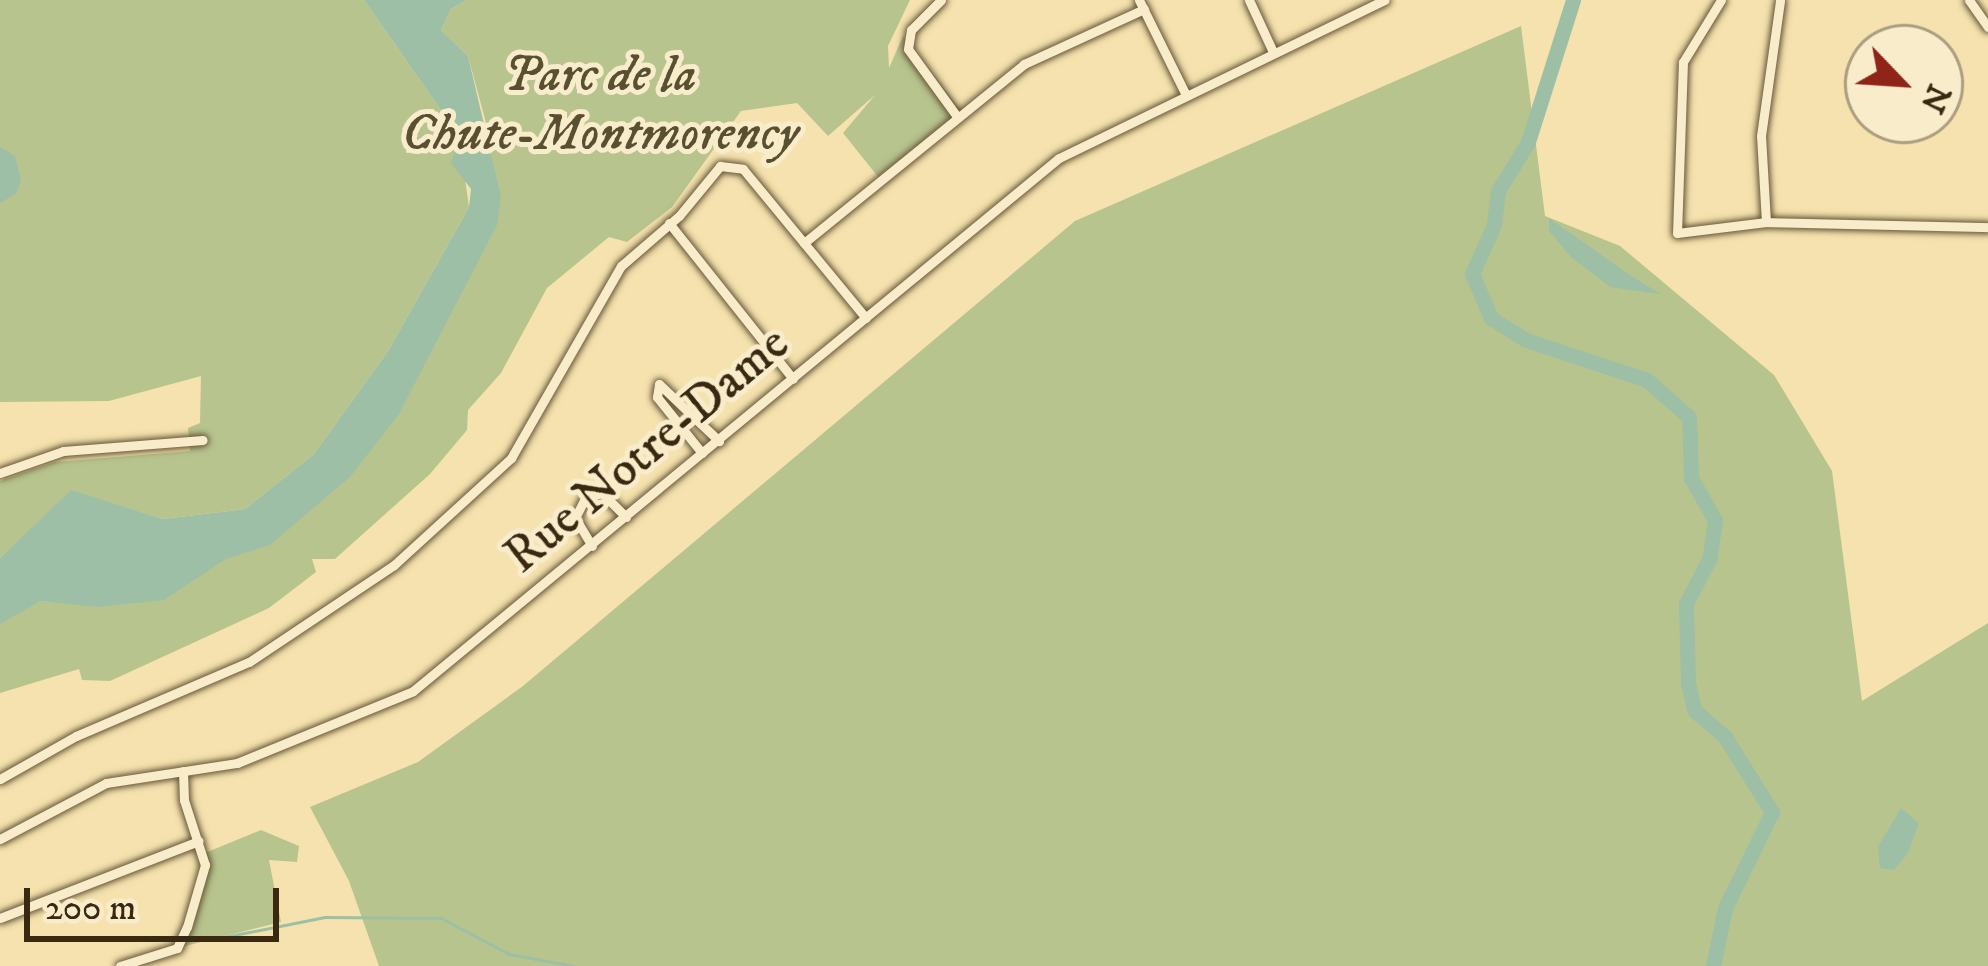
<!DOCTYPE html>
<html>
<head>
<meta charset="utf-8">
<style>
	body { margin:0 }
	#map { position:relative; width:1988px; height:966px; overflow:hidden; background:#f5e2ae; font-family:"IM FELL DW Pica",serif }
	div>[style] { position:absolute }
	.green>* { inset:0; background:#b7c48e }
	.water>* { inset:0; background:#9dbfa5 }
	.stream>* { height:3px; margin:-1.5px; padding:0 1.5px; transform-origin:1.5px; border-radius:1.5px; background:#9dbfa5 }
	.river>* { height:15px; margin:-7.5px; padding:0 7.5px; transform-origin:7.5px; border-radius:7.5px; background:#9dbfa5 }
	.roads { filter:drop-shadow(0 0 3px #685738) drop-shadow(0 0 3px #685738) }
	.minor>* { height:9px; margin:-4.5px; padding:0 4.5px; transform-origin:4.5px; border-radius:4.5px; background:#f8ecca }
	span { translate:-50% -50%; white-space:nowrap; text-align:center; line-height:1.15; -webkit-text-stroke:10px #f8ecca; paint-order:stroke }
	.park-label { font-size:51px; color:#585030; font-style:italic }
	.street-label { font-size:51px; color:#392911 }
	.north { position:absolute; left:1844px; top:24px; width:120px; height:120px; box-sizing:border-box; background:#f8ecca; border:3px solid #ac9e80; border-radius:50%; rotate:115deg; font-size:33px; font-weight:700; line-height:48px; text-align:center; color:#392911 }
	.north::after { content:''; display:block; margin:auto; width:42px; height:54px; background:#8f2418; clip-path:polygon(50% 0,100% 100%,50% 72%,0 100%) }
	.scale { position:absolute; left:24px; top:888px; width:255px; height:54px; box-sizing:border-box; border:6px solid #392911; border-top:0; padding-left:15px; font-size:36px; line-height:42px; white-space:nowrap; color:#392911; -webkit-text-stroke:9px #f8ecca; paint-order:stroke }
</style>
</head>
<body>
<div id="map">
	<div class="green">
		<div style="clip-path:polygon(0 0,364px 0,459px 136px,469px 207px,388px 351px,314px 454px,245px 509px,163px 519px,71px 491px,0 558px,0 481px,55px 462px,190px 451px,188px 428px,200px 423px,201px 376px,109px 401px,0 402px)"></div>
		<div style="clip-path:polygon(467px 0,910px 0,888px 46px,889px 68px,903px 36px,964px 114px,883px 183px,843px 133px,875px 95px,828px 136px,797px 103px,741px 111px,672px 207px,627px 242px,609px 237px,547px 288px,501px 373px,468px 410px,467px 430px,430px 474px,335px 559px,312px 559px,316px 572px,269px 608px,110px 681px,82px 680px,79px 669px,0 693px,0 622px,41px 601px,78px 603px,209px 568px,390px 410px,493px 149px,468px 56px,441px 30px,451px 9px)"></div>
		<div style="clip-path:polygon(1521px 26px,1545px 216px,1620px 246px,1774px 375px,1832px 471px,1862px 701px,1988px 623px,1988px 966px,379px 966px,349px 881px,310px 807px,418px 762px,523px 686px,1075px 221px)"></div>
		<div style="clip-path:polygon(261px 830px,299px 846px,297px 862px,269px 860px,281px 922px,177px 948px,205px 853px)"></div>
	</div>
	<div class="water">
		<div style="clip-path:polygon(364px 0,467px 0,451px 9px,441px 30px,468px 56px,501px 197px,497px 225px,399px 414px,350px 477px,270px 545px,226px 559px,164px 600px,97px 607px,41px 601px,0 624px,0 558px,71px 490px,163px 519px,245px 509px,314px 454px,388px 351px,469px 207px,471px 189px,451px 163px,459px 136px)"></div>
		<div style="clip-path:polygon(0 147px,15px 156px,21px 180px,16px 194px,0 203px)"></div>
		<div style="clip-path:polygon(1549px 218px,1624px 271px,1660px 294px,1610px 287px,1571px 257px,1549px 231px)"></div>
		<div style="clip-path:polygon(1901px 808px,1919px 823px,1908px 853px,1894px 870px,1880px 868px,1878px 847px)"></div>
	</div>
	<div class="stream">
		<div style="left:214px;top:939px;width:113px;rotate:-11.2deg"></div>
		<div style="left:325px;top:917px;width:116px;rotate:0.5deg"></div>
		<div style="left:441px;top:918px;width:77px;rotate:27.9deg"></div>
		<div style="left:509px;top:954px;width:66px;rotate:10.5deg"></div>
	</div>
	<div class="river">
		<div style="left:1573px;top:0;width:149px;rotate:107.6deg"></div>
		<div style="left:1528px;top:142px;width:57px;rotate:121.5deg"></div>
		<div style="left:1498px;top:191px;width:34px;rotate:97deg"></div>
		<div style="left:1494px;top:225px;width:54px;rotate:114.2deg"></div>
		<div style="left:1472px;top:274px;width:48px;rotate:66.6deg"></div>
		<div style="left:1491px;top:318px;width:41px;rotate:32.2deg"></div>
		<div style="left:1526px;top:340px;width:127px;rotate:18.3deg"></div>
		<div style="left:1647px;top:380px;width:56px;rotate:41.4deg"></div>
		<div style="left:1689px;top:417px;width:61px;rotate:88.1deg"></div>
		<div style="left:1691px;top:478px;width:48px;rotate:60.3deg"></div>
		<div style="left:1715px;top:520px;width:37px;rotate:98deg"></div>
		<div style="left:1710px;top:557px;width:53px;rotate:117.1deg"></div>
		<div style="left:1686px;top:604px;width:79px;rotate:88.5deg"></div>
		<div style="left:1688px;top:683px;width:28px;rotate:77deg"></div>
		<div style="left:1694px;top:710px;width:41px;rotate:41.1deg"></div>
		<div style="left:1725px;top:737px;width:89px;rotate:57.9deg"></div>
		<div style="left:1772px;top:812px;width:107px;rotate:116.1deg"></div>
		<div style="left:1725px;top:908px;width:59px;rotate:101.7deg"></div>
	</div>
	<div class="roads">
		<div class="minor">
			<div style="left:941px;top:0;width:42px;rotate:135deg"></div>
			<div style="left:911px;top:30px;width:19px;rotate:99deg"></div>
			<div style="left:908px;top:49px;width:82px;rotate:54deg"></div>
			<div style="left:1139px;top:0;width:104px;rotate:63.7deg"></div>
			<div style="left:1249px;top:0;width:57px;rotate:65.2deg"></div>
			<div style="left:1721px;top:0;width:73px;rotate:121.5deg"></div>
			<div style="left:1683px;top:62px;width:171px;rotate:92deg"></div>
			<div style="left:1677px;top:233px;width:90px;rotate:-7deg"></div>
			<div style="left:1766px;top:222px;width:222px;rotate:1.3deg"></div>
			<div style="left:1969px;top:0;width:33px;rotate:55deg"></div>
			<div style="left:1766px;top:222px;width:86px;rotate:-93.3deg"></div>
			<div style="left:1761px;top:136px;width:137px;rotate:-82deg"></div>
			<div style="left:669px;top:223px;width:199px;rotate:51.5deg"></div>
			<div style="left:804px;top:243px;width:284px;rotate:-39.1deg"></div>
			<div style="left:1024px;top:64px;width:132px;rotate:-24.6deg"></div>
			<div style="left:702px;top:453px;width:72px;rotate:-128.8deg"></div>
			<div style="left:657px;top:397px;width:13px;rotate:-81deg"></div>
			<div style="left:659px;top:384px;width:83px;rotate:43.5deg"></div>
			<div style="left:0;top:473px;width:67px;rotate:-19.2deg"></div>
			<div style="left:63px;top:451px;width:140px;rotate:-4.5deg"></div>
			<div style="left:592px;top:546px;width:33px;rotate:-121deg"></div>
			<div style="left:575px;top:518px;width:22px;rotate:-63deg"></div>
			<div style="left:585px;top:498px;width:18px;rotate:-16deg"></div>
			<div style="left:602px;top:493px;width:34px;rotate:45deg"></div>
			<div style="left:0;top:779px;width:87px;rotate:-29.5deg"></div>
			<div style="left:76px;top:736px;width:188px;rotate:-23.2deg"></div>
			<div style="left:249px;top:662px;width:174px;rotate:-33.8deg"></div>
			<div style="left:394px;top:565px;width:159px;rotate:-42.4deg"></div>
			<div style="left:511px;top:458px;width:221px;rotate:-60.2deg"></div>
			<div style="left:621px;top:266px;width:77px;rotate:-40.8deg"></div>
			<div style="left:679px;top:216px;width:65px;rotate:-50.6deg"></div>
			<div style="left:720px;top:166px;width:23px;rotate:7deg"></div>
			<div style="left:743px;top:169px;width:193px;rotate:50.5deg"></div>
			<div style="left:0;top:839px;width:120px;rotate:-27.8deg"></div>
			<div style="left:106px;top:783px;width:133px;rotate:-8.7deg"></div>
			<div style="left:237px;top:763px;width:190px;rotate:-22.2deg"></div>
			<div style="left:413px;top:691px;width:837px;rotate:-39.53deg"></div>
			<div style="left:1059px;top:158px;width:362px;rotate:-25.9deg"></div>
			<div style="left:0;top:918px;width:213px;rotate:-21.2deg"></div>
			<div style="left:120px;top:966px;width:60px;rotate:-17.5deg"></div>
			<div style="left:177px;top:948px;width:23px;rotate:-65deg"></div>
			<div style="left:187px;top:927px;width:65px;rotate:-73.8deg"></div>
			<div style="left:205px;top:865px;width:68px;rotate:-107.9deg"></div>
			<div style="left:184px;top:800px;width:29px;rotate:-92deg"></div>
		</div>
	</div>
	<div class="park-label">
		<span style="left:600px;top:105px">Parc de la<br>Chute-Montmorency</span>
	</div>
	<div class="street-label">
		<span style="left:647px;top:450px;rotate:-40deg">Rue Notre-Dame</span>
	</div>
	<div class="north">N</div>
	<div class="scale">200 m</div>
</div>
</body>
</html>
